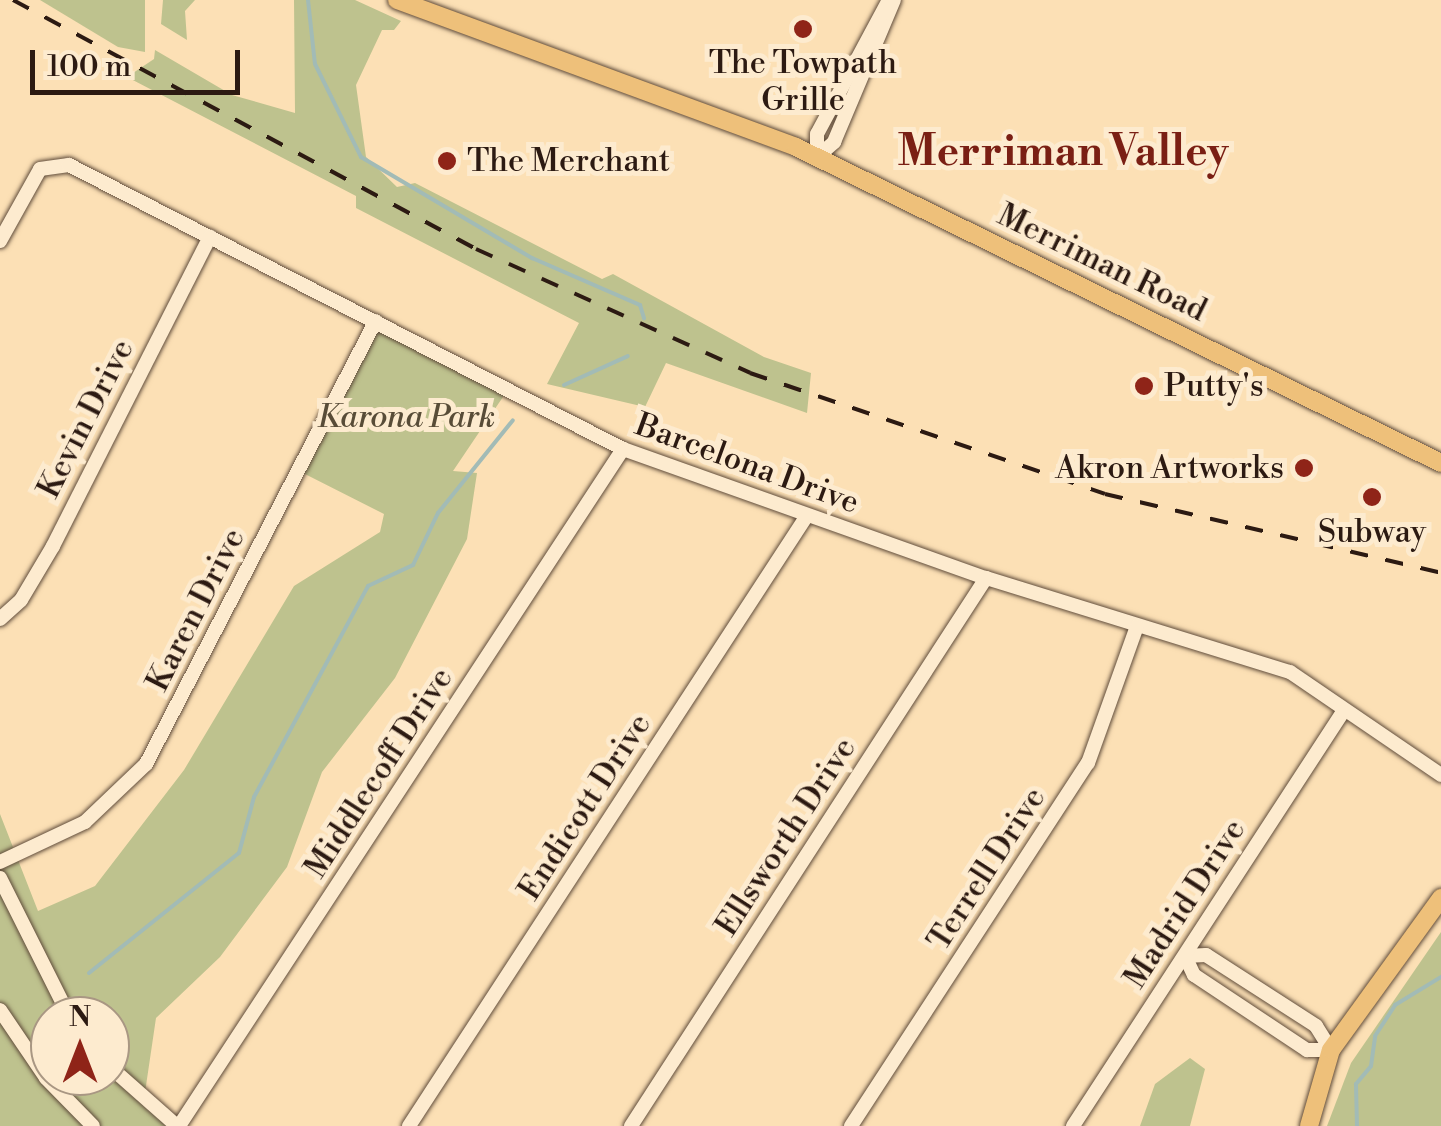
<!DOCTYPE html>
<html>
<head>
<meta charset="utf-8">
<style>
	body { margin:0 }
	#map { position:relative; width:1441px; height:1126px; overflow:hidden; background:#fce0b5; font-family:"Libre Bodoni",serif }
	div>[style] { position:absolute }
	.green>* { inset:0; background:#bec28e }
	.stream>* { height:4px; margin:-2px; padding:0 2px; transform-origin:2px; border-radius:2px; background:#a2bbb6 }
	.roads { filter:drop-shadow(0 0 2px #604c3b) drop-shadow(0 0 2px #604c3b) }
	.minor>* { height:14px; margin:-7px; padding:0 7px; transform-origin:7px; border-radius:7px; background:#fdebcf }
	.major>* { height:18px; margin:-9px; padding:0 9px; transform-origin:9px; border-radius:9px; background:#eec07a }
	.rail>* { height:4px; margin-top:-2px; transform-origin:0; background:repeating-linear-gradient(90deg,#2c1a12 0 18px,transparent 0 36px) }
	.dots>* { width:28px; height:28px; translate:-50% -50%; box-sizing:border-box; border:5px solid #fdebcf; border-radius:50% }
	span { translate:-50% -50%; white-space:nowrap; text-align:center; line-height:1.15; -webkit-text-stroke:10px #fdebcf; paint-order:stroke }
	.poi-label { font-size:32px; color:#2c1a12 }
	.left { translate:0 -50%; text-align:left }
	.right { translate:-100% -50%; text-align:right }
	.street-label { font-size:32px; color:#2c1a12 }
	.park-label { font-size:32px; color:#584c37; font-style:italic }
	.district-label { font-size:42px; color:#7a1f14; font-weight:700 }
	.north { position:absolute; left:30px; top:996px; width:100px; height:100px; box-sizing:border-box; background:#fdebcf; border:2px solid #a99783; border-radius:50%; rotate:0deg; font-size:28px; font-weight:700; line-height:40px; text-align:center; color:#2c1a12 }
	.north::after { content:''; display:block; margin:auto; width:35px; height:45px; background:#8f2418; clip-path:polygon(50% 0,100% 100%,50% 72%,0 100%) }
	.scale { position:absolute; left:30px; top:50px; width:210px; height:45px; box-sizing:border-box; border:5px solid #2c1a12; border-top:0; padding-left:12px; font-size:30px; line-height:35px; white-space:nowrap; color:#2c1a12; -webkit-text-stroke:8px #fdebcf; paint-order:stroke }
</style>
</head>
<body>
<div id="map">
	<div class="green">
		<div style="clip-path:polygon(40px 0,145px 0,145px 52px,118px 47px)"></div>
		<div style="clip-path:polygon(163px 0,195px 0,185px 11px,187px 40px,161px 24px)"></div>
		<div style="clip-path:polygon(294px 0,355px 0,401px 21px,394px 30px,382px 30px,356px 85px,366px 157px,397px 187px,415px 183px,602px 279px,613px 274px,764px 357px,811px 373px,807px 413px,666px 363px,645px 407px,547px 384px,579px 323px,356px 208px,356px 196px,127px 77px,154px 59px,155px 50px,232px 95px,295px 113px)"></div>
		<div style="clip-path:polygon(evenodd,376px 321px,509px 388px,453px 471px,477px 473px,467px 539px,395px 678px,322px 772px,287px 867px,220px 957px,156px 1018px,143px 1106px,171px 1126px,0 1126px,0 814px,38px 911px,95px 886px,184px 770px,294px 586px,380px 532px,384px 514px,299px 471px,376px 321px,50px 1016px,110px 1016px,110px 1076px,50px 1076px,50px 1016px)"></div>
		<div style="clip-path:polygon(1441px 932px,1441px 1126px,1327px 1126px,1351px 1063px)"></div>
		<div style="clip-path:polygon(1190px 1058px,1205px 1069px,1190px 1126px,1140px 1126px,1155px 1084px)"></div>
	</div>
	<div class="stream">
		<div style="left:308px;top:0;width:64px;rotate:83.8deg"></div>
		<div style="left:315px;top:64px;width:104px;rotate:63.7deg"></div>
		<div style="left:361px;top:157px;width:199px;rotate:30.6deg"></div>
		<div style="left:532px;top:258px;width:118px;rotate:23.5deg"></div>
		<div style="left:640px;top:305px;width:14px;rotate:73deg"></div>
		<div style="left:564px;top:385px;width:70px;rotate:-24.4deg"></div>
		<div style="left:89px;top:973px;width:192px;rotate:-38.7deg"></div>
		<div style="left:239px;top:853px;width:58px;rotate:-75deg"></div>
		<div style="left:254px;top:797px;width:240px;rotate:-61.6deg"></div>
		<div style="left:368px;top:586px;width:50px;rotate:-25deg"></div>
		<div style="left:413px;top:565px;width:58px;rotate:-64.3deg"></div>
		<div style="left:438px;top:513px;width:119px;rotate:-51.1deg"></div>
		<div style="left:1357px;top:1126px;width:42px;rotate:-91.4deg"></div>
		<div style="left:1356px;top:1084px;width:23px;rotate:-50deg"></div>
		<div style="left:1371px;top:1066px;width:30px;rotate:-82deg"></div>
		<div style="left:1375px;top:1036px;width:37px;rotate:-57deg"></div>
		<div style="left:1395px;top:1005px;width:54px;rotate:-31.3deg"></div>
	</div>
	<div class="roads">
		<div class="minor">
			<div style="left:817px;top:157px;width:23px;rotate:-41deg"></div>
			<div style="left:834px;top:142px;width:154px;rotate:-67.1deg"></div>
			<div style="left:817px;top:157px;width:23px;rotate:-90deg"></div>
			<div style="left:817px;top:134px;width:152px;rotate:-61.8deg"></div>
			<div style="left:0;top:241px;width:82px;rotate:-60.9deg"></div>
			<div style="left:40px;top:169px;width:29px;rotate:-8deg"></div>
			<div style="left:69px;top:165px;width:623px;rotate:27.14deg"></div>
			<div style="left:623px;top:449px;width:385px;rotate:19.6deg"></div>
			<div style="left:986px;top:578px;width:318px;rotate:17.2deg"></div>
			<div style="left:1290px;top:672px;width:183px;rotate:34.3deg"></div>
			<div style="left:0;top:619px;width:28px;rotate:-42deg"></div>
			<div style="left:21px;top:600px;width:63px;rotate:-59.3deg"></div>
			<div style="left:53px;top:546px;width:347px;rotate:-63.1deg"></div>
			<div style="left:0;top:862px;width:94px;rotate:-25.2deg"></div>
			<div style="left:85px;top:822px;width:84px;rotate:-43.6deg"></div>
			<div style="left:146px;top:764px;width:499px;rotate:-62.6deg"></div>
			<div style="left:0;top:878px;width:154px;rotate:63.4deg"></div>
			<div style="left:1185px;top:956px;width:21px;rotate:65deg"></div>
			<div style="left:1194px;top:975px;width:136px;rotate:33.6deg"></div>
			<div style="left:1307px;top:1050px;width:24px"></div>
			<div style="left:1185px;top:956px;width:21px;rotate:-3deg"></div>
			<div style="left:1206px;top:955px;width:131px;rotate:32.8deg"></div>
			<div style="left:1316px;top:1026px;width:28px;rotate:58deg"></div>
			<div style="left:0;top:1010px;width:82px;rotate:55.9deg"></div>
			<div style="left:46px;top:1078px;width:67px;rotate:45.6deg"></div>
			<div style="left:110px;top:1067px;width:89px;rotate:41.4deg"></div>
			<div style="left:179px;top:1126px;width:810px;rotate:-56.74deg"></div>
			<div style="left:409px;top:1126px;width:727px;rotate:-56.9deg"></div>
			<div style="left:631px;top:1126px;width:653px;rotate:-57.06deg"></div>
			<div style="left:851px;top:1126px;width:434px;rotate:-56.9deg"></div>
			<div style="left:1088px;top:763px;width:145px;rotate:-70.3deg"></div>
			<div style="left:1073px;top:1126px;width:494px;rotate:-56.9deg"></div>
		</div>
		<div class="major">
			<div style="left:397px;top:0;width:425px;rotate:20.2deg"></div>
			<div style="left:796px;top:147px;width:718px;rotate:26.1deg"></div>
			<div style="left:1309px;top:1126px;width:79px;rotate:-73.9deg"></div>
			<div style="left:1331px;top:1050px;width:188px;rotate:-54.1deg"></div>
		</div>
	</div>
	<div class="rail">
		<div style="left:13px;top:0;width:526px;rotate:28.27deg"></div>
		<div style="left:476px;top:249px;width:301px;rotate:24.3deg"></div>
		<div style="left:750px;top:373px;width:375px;rotate:18.8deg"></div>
		<div style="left:1105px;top:494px;width:345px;rotate:13.2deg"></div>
	</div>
	<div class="dots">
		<div style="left:803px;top:29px;background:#8f2418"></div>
		<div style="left:447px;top:161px;background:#8f2418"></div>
		<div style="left:1144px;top:386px;background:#8f2418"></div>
		<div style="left:1304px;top:468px;background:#8f2418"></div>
		<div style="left:1372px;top:497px;background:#8f2418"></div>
	</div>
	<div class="poi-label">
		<span style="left:803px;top:82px">The Towpath<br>Grille</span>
		<span class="left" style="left:467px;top:161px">The Merchant</span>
		<span class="left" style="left:1164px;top:386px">Putty's</span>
		<span class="right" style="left:1284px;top:468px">Akron Artworks</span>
		<span style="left:1372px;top:532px">Subway</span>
	</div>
	<div class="street-label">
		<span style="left:1102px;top:263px;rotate:26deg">Merriman Road</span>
		<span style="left:86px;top:419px;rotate:-63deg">Kevin Drive</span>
		<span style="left:747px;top:464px;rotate:20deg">Barcelona Drive</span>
		<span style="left:196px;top:610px;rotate:-63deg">Karen Drive</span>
		<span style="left:379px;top:773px;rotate:-57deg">Middlecoff Drive</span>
		<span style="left:585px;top:807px;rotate:-57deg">Endicott Drive</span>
		<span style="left:786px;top:837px;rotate:-57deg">Ellsworth Drive</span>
		<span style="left:987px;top:869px;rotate:-57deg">Terrell Drive</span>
		<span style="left:1185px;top:904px;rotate:-57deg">Madrid Drive</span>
	</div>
	<div class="park-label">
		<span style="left:406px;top:417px">Karona Park</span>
	</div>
	<div class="district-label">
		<span style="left:1063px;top:153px">Merriman Valley</span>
	</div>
	<div class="north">N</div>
	<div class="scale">100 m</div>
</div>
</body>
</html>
